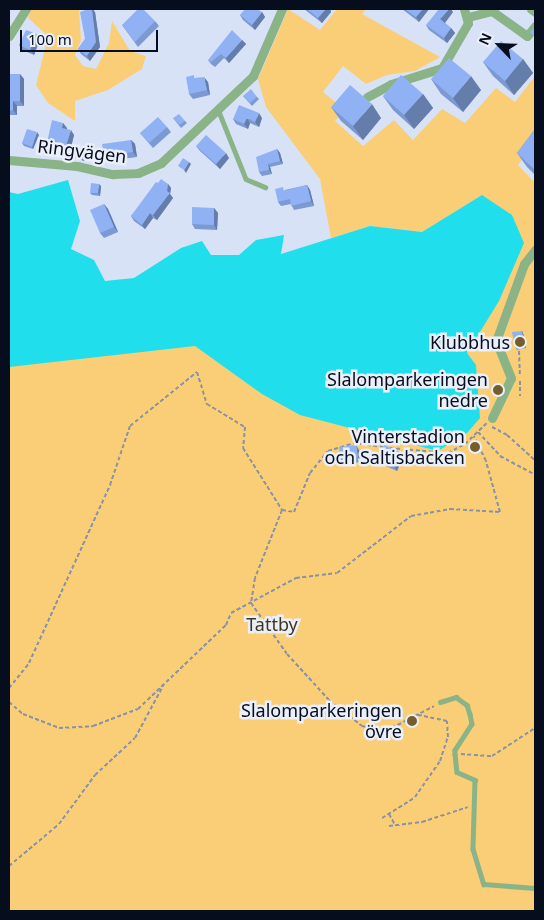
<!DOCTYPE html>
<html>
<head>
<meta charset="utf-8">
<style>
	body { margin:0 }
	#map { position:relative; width:544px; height:920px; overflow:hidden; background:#d8e2f6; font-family:"Noto Sans",sans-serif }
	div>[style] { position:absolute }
	.green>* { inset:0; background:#face76 }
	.water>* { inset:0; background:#20deeb }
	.path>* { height:2px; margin-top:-1px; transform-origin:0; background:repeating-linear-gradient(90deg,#8992a5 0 4px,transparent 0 6.5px) }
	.service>* { height:4.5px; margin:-2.25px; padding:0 2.25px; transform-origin:2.25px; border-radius:2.25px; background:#8ab387 }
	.minor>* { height:9px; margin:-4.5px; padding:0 4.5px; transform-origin:4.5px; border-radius:4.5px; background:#8ab387 }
	.wall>* { inset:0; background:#7c99d2 }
	.shaded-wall>* { inset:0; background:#657dab }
	.building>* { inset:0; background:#90b2f4 }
	.dots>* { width:14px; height:14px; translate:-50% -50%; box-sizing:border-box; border:2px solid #eaeff9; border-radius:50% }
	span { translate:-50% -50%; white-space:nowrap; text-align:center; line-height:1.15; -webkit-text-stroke:5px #eaeff9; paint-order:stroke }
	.street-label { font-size:18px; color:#060d1d }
	.poi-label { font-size:18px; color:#060d1d }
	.right { translate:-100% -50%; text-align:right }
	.park-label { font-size:18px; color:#41351e }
	.frame { position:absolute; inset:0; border:10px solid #060d1d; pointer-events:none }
	.north { position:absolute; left:474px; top:20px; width:50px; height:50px; -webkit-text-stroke:4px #eaeff9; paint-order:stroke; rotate:294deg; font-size:14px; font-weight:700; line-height:20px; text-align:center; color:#060d1d }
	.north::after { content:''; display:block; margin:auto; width:18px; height:22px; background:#060d1d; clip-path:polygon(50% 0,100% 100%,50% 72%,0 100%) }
	.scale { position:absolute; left:20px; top:30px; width:138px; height:22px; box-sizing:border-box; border:2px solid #060d1d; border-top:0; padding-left:6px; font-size:15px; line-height:18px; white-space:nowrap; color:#060d1d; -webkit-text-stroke:4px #eaeff9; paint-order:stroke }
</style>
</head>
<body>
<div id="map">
	<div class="green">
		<div style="clip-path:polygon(31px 9px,79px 9px,81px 40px,75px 55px,83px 66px,96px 69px,109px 43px,112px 21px,130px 51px,146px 56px,142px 69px,108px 90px,75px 101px,75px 121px,48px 103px,36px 85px,48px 36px,28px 18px)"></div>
		<div style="clip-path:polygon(288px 9px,320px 30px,337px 9px,366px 9px,362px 14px,440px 57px,415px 71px,387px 75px,366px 84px,343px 66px,323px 92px,345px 110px,335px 121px,363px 146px,394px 120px,413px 140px,442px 109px,465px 123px,496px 88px,515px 102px,535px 76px,535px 144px,518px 165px,535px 183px,535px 911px,9px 911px,9px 290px,323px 333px,482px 195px,422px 232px,370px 226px,331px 238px,320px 179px,266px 107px,258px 79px)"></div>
	</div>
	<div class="water">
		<div style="clip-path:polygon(68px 180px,80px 221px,71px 249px,94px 260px,105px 281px,134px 278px,181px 248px,202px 241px,211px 255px,239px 255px,256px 240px,284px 235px,281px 254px,370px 226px,422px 232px,482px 195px,512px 215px,524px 243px,499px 301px,467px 353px,476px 365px,480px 418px,467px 433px,438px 451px,300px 415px,262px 394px,195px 346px,9px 367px,9px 192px,18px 194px)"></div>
	</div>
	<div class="path">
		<div style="left:519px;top:351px;width:23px;rotate:88deg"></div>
		<div style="left:520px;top:381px;width:15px;rotate:90deg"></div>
		<div style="left:492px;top:427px;width:17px;rotate:28deg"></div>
		<div style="left:507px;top:435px;width:38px;rotate:42deg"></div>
		<div style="left:478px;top:432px;width:33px;rotate:47deg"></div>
		<div style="left:500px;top:456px;width:40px;rotate:28deg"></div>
		<div style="left:390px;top:448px;width:58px;rotate:4.9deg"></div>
		<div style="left:448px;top:453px;width:19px;rotate:-28deg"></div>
		<div style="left:465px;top:444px;width:30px;rotate:-44deg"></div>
		<div style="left:282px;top:510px;width:73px;rotate:111.7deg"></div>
		<div style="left:255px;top:578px;width:25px;rotate:99deg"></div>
		<div style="left:251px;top:603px;width:62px;rotate:54.8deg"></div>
		<div style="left:287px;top:654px;width:62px;rotate:47.6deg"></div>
		<div style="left:329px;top:700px;width:42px;rotate:38.2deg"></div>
		<div style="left:362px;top:726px;width:25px;rotate:12deg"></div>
		<div style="left:386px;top:731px;width:54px;rotate:-27.5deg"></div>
		<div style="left:9px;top:688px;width:32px;rotate:-51deg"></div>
		<div style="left:29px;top:663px;width:196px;rotate:-65.5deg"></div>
		<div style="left:110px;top:485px;width:62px;rotate:-71.3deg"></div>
		<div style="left:130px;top:426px;width:86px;rotate:-38.9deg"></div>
		<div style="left:197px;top:372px;width:34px;rotate:73deg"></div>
		<div style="left:207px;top:404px;width:44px;rotate:31.2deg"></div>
		<div style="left:245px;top:427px;width:21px;rotate:95deg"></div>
		<div style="left:243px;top:448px;width:73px;rotate:57.8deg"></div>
		<div style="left:282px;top:510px;width:12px;rotate:9deg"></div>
		<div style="left:294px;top:512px;width:42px;rotate:-67.7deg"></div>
		<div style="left:310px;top:473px;width:28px;rotate:-51deg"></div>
		<div style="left:328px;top:451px;width:27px;rotate:-17deg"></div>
		<div style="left:354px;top:443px;width:29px;rotate:8deg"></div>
		<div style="left:9px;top:702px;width:18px;rotate:41deg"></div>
		<div style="left:23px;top:714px;width:39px;rotate:21deg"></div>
		<div style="left:59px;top:728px;width:34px;rotate:-3deg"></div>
		<div style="left:93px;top:726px;width:48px;rotate:-20.7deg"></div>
		<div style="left:138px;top:709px;width:122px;rotate:-43.7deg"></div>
		<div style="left:226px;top:625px;width:13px;rotate:-67deg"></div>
		<div style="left:231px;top:613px;width:74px;rotate:-28.3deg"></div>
		<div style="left:296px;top:578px;width:41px;rotate:-7deg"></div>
		<div style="left:337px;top:573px;width:93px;rotate:-37.6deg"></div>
		<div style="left:411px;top:516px;width:40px;rotate:-10deg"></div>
		<div style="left:450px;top:509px;width:50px;rotate:3.4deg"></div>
		<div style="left:500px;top:512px;width:53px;rotate:-105.4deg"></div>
		<div style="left:486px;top:461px;width:28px;rotate:-116deg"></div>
		<div style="left:461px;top:754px;width:31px;rotate:4deg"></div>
		<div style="left:492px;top:756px;width:51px;rotate:-33.1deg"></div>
		<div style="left:389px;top:814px;width:13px;rotate:61deg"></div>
		<div style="left:382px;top:818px;width:39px;rotate:-32deg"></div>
		<div style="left:415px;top:797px;width:44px;rotate:-55.2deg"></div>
		<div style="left:440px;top:761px;width:25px;rotate:-72deg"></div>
		<div style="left:448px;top:737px;width:16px;rotate:-94deg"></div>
		<div style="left:447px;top:721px;width:30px;rotate:-168deg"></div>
		<div style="left:389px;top:826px;width:33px;rotate:-7deg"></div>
		<div style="left:422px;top:822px;width:48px;rotate:-18.1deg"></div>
		<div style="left:9px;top:866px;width:65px;rotate:-40deg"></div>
		<div style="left:59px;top:824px;width:61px;rotate:-53.7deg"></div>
		<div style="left:95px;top:775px;width:54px;rotate:-42.8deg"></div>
		<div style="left:135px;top:738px;width:59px;rotate:-61.7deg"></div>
	</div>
	<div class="service">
		<div style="left:218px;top:109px;width:75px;rotate:68.2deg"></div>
		<div style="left:246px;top:179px;width:21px;rotate:23deg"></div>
		<div style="left:440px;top:702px;width:17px;rotate:-17deg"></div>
		<div style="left:456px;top:697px;width:14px;rotate:36deg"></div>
		<div style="left:467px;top:705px;width:9px;rotate:72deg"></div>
		<div style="left:470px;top:714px;width:10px;rotate:79deg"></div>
		<div style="left:472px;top:724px;width:31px;rotate:123deg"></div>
		<div style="left:455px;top:750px;width:4px;rotate:90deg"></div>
		<div style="left:455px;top:754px;width:18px;rotate:84deg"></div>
		<div style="left:457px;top:772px;width:20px;rotate:24deg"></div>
		<div style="left:475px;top:780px;width:69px;rotate:91.7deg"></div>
		<div style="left:473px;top:849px;width:37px;rotate:73deg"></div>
		<div style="left:484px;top:884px;width:51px;rotate:4.5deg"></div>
	</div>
	<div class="minor">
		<div style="left:531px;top:9px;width:5px;rotate:37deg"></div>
		<div style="left:468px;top:17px;width:25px;rotate:-14deg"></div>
		<div style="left:492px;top:11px;width:43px;rotate:35.5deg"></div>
		<div style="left:527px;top:36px;width:13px;rotate:-51deg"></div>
		<div style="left:9px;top:36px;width:32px;rotate:-58deg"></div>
		<div style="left:367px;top:97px;width:27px;rotate:-28deg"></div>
		<div style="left:391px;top:84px;width:53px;rotate:-17.4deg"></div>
		<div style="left:442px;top:68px;width:52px;rotate:-60deg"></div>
		<div style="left:468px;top:23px;width:15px;rotate:-106deg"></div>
		<div style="left:9px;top:160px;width:68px;rotate:5deg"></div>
		<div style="left:77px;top:166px;width:37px;rotate:13deg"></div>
		<div style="left:113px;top:174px;width:25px;rotate:-2deg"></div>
		<div style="left:138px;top:173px;width:25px;rotate:-23deg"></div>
		<div style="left:161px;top:163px;width:127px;rotate:-43.4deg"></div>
		<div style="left:253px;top:76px;width:73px;rotate:-66.6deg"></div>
		<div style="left:492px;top:418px;width:44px;rotate:-64.6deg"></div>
		<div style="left:511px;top:378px;width:40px;rotate:-112deg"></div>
		<div style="left:496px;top:341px;width:82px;rotate:-70deg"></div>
		<div style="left:524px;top:264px;width:18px;rotate:-52deg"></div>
	</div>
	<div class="wall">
		<div style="clip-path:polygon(304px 9px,330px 9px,331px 12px,322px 23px)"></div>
		<div style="clip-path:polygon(402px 9px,429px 9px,419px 22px)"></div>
		<div style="clip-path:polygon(95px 12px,100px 47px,90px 61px,81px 54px,78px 49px,85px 39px)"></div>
		<div style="clip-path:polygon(262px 12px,265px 17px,255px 30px,243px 20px,240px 15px)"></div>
		<div style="clip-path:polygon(453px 12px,445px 23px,451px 28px,455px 33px,447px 43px,429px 30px,426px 25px)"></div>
		<div style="clip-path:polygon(155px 21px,159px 26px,138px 47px,122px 25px)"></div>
		<div style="clip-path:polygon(37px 34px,40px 39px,34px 55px,22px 50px,19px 45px)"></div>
		<div style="clip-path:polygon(242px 40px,246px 44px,229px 63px,224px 58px,215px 67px,211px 64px,208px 60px)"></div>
		<div style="clip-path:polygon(523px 59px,533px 73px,514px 95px,493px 76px,483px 62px)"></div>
		<div style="clip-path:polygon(9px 70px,10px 72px,10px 74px,20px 74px,24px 79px,24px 106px,17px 106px,17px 115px,9px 115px)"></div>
		<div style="clip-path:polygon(196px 78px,208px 82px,210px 95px,193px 99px,189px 94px)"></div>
		<div style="clip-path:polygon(431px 79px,481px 90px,463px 112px,441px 94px)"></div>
		<div style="clip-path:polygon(423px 94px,433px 108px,414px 129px,393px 110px,383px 96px)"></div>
		<div style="clip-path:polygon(243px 96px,257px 97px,259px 99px,252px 106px)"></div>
		<div style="clip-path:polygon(331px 107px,381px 118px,363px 140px,341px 121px)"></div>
		<div style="clip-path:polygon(173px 118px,185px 121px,187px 123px,181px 128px)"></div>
		<div style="clip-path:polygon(262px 118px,259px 127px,250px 123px,248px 129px,236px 124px,233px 119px)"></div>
		<div style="clip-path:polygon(63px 123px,67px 129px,74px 135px,70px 151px,51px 143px,48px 138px)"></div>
		<div style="clip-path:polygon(167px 127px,171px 132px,153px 148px,140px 133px)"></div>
		<div style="clip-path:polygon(535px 129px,535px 175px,527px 167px,517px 153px)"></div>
		<div style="clip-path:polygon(39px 135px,33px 149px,24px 146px,22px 143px)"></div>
		<div style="clip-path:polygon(131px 140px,135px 144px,137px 157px,107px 161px,104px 156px)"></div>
		<div style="clip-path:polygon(196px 146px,229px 158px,220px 169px,200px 151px)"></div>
		<div style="clip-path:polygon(277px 149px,280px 153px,283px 164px,270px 167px,272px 174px,262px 176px,259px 172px)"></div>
		<div style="clip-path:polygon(86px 150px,87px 153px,84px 161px,75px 158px,73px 156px)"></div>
		<div style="clip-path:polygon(158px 183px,168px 184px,171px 188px,170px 194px,173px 198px,157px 220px,153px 218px,145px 229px,134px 221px,131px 216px)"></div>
		<div style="clip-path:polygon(307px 185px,310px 190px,314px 206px,294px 210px,291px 204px,281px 206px,278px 202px,285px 190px)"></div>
		<div style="clip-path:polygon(101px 186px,100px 196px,92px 195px,90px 193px)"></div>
		<div style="clip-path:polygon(104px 204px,108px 209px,118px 232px,104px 238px,100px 233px)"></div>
		<div style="clip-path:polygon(214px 208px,218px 213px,217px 230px,195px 229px,192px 224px)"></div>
		<div style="clip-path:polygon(522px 331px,523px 333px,526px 348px,517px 350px,515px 347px)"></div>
		<div style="clip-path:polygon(359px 450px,361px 462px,344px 464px,340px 459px)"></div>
		<div style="clip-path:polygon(400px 452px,403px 457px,397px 471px,381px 464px,378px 459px)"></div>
	</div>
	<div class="shaded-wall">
		<div style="clip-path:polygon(92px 9px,93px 9px,95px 12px,100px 47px,90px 61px,87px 56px)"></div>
		<div style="clip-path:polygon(326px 9px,330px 9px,331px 12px,322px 23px,318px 18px)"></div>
		<div style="clip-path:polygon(423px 9px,429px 9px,419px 22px,416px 17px)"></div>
		<div style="clip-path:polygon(449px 9px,451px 9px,453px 12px,444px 24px,440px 19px)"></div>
		<div style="clip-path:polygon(262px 12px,265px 17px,255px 30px,252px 25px)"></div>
		<div style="clip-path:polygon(451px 28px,455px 33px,447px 43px,444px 38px)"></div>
		<div style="clip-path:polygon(37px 34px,40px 39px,34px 55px,30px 50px)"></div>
		<div style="clip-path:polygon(242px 40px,246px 44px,229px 63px,226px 58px)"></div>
		<div style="clip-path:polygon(523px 59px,533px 73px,514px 95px,505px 81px)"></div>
		<div style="clip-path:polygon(20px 74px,24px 79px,24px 106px,20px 101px)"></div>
		<div style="clip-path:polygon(471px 76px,481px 90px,463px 112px,453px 98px)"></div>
		<div style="clip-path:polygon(204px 77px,208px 82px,210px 95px,207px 90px)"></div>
		<div style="clip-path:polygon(423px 94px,433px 108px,414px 129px,404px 115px)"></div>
		<div style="clip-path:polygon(13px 101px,17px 106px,17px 115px,13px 110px)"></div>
		<div style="clip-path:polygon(372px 104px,381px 118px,363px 140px,353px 126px)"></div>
		<div style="clip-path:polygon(259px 113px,262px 118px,259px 127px,255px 122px)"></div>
		<div style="clip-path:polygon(247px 118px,250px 123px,248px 129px,244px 124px)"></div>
		<div style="clip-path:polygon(63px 123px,67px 128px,66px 133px,62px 128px)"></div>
		<div style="clip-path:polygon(71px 130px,74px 135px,70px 151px,66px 146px)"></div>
		<div style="clip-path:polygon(37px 132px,39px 135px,33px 149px,32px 147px)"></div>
		<div style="clip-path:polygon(131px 140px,135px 144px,137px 157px,133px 152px)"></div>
		<div style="clip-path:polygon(277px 149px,280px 153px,283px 164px,280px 161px)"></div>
		<div style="clip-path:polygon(86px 150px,87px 153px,84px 161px,82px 159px)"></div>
		<div style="clip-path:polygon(226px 153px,229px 158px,220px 169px,216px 164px)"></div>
		<div style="clip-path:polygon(189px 162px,191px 164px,186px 173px,184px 170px)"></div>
		<div style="clip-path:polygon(268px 164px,270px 167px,272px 174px,269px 170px)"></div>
		<div style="clip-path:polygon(99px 184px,101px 186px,100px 196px,98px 193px)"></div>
		<div style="clip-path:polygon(168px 184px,171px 188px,170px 194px,173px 198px,157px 220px,153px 215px,167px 191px)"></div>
		<div style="clip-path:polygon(307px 185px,310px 190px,314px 206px,311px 201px)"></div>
		<div style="clip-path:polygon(104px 204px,108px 209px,118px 232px,114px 227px)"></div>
		<div style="clip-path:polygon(214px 208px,218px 213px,217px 230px,214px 225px)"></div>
		<div style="clip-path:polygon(150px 213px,153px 218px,145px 229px,142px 225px)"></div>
		<div style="clip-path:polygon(522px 331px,523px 333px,526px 348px,524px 346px)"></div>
		<div style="clip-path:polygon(356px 445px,359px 450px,361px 462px,358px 457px)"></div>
		<div style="clip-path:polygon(400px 452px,403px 457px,397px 471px,394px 466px)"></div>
	</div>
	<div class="building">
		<div style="clip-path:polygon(88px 9px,92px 9px,96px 42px,87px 56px,78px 49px,85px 39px,80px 12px)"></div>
		<div style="clip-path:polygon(138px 9px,143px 9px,155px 21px,135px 42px,122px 25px)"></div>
		<div style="clip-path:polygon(245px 9px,257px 9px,262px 12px,252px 25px,240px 15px)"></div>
		<div style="clip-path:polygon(307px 9px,326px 9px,318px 18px)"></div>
		<div style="clip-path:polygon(405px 9px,423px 9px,416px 17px)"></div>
		<div style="clip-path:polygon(439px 9px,449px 9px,440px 19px,451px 28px,444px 38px,426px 25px)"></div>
		<div style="clip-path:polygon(535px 27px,535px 37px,530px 32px)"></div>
		<div style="clip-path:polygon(26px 30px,37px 34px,30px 50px,19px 45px)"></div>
		<div style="clip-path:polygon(232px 30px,242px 40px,226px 58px,221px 54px,211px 62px,208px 60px)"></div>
		<div style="clip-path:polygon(501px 41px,523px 59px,505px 81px,483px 62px)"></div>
		<div style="clip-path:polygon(449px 58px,471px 76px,453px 98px,431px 79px)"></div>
		<div style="clip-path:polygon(9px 74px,20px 74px,20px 101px,13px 101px,13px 110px,9px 111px)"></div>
		<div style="clip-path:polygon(194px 75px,194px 78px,204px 77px,207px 90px,189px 94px,186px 77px)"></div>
		<div style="clip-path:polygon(401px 75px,423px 94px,404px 115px,383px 96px)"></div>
		<div style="clip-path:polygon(350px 85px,372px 104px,353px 126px,331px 107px)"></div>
		<div style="clip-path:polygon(251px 89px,257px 97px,250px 103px,243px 96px)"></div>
		<div style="clip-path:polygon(239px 105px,259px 113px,255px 122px,247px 118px,244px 124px,233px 119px)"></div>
		<div style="clip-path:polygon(179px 114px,185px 121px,180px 125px,173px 118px)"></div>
		<div style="clip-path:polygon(158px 117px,167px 127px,149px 143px,140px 133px)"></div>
		<div style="clip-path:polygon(52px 120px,63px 123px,62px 128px,71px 130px,66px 146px,48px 138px)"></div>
		<div style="clip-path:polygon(27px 129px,37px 132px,32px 147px,22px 143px)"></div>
		<div style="clip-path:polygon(535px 129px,535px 170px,517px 153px)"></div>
		<div style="clip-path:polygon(206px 135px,226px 153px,216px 164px,196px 146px)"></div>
		<div style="clip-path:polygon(131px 140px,133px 152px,104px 156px,102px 144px)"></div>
		<div style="clip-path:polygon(77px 147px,86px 150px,82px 159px,73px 156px)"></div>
		<div style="clip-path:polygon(277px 149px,280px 161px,268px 164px,269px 170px,259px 172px,256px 157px)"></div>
		<div style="clip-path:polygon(183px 158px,189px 162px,184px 170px,178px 166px)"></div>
		<div style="clip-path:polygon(161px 179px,168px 184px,167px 191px,170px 193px,153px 215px,150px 213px,142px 225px,131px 216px,156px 182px,158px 183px)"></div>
		<div style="clip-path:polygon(91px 183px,99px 184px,98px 193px,90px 193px)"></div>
		<div style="clip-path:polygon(307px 185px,311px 201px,291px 206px,290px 199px,278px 202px,275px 189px,283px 187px,284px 191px)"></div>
		<div style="clip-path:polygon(104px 204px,114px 227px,100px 233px,90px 210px)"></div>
		<div style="clip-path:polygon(192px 207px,214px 208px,214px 225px,192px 224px)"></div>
		<div style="clip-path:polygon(522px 331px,524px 346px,515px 347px,512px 332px)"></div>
		<div style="clip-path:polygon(356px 445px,358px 457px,340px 459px,339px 447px)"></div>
		<div style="clip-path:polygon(384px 445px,400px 452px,394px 466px,378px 459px)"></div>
	</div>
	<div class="dots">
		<div style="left:520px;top:342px;background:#755d2d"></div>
		<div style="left:498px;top:390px;background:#755d2d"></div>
		<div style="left:475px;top:447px;background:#755d2d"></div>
		<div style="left:412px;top:721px;background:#755d2d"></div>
	</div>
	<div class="street-label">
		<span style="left:82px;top:151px;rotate:7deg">Ringvägen</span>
	</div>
	<div class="poi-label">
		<span class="right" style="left:510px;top:342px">Klubbhus</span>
		<span class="right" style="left:488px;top:390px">Slalomparkeringen<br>nedre</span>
		<span class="right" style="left:465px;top:447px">Vinterstadion<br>och Saltisbacken</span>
		<span class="right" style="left:402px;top:721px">Slalomparkeringen<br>övre</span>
	</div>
	<div class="park-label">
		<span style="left:272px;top:624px">Tattby</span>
	</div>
	<div class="frame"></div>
	<div class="north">N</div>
	<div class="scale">100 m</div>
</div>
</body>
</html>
